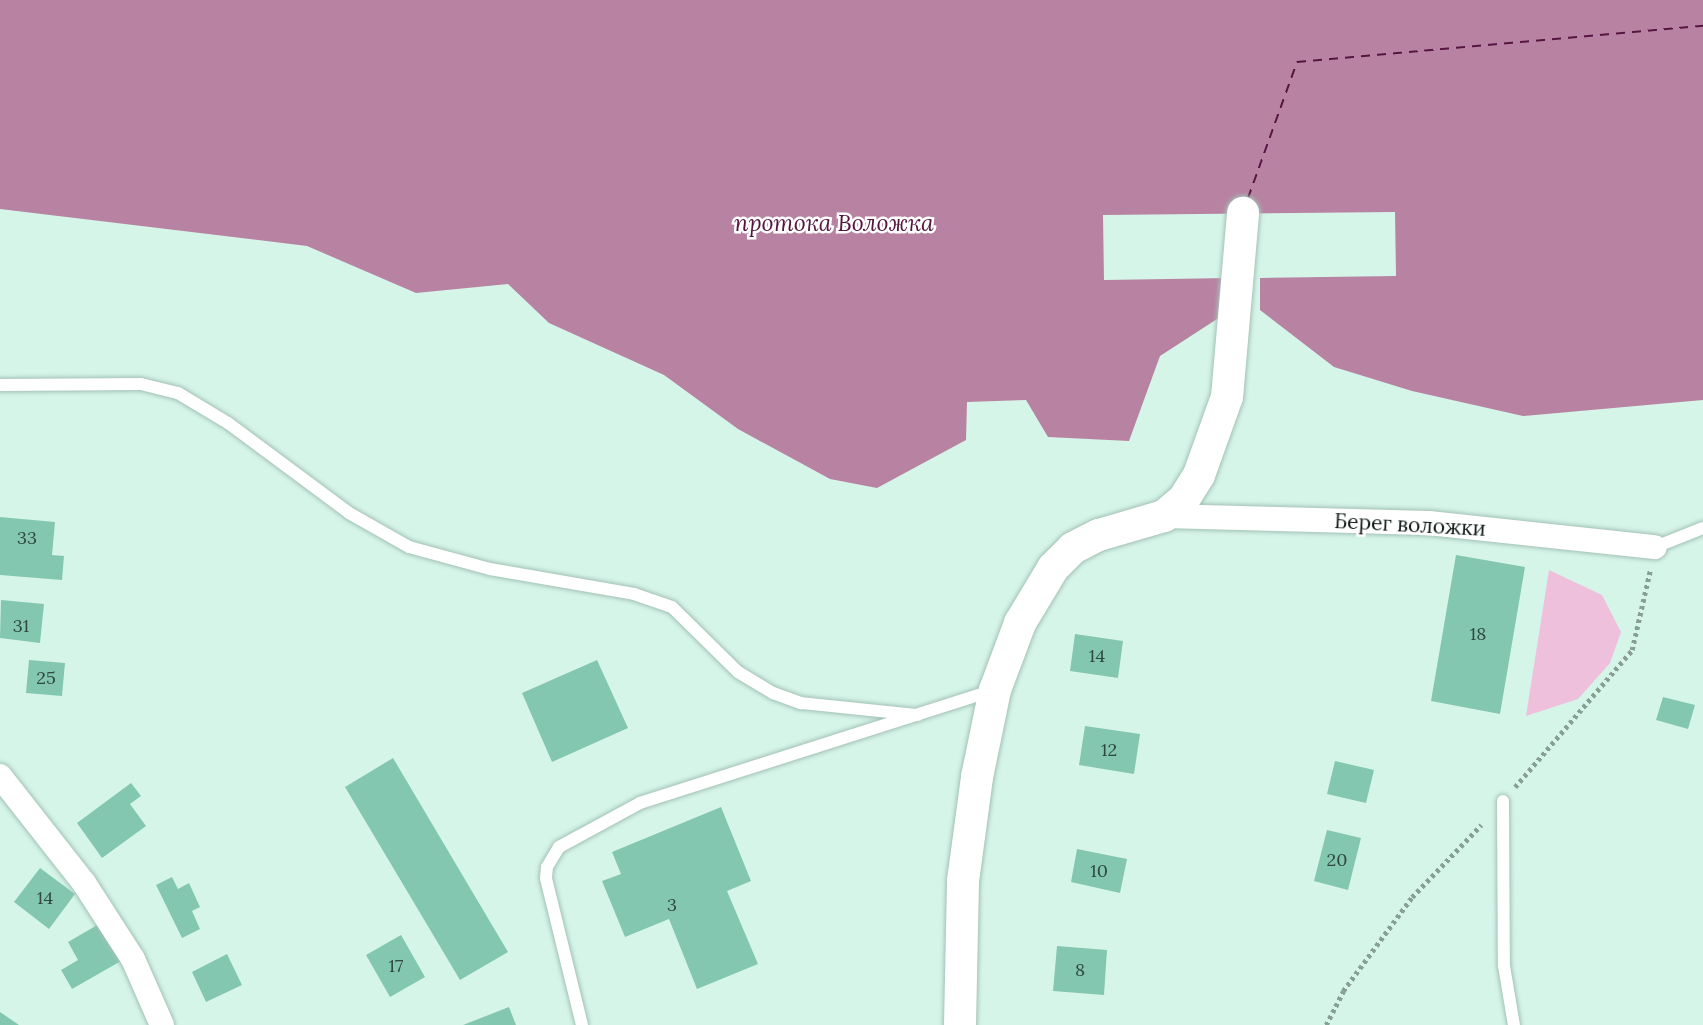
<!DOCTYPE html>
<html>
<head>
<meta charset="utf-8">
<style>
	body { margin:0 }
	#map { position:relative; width:1703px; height:1025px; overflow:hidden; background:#d6f5e9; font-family:Lora,serif }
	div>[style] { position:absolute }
	.green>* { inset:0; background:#efc0db }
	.water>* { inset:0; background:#b883a2 }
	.pier>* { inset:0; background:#d6f5e9 }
	.ferry>* { height:2px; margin-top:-1px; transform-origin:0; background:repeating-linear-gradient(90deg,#551540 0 9px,transparent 0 16px) }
	.building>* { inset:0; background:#84c7b0 }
	.path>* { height:4.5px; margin-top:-2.25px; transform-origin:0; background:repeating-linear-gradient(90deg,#889f96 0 3.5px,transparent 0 7px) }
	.roads { filter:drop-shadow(0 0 2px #a3c1b6) drop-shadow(0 0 2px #a3c1b6) }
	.service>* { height:12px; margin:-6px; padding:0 6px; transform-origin:6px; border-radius:6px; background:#fff }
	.minor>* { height:24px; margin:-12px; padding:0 12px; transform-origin:12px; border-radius:12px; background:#fff }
	.tertiary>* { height:32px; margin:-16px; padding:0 16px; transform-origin:16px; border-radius:16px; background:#fff }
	span { translate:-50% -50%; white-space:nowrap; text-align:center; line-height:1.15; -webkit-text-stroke:5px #fff; paint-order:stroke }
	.number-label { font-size:18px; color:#2e483f }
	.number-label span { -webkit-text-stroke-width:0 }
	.street-label { font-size:21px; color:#121d19 }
	.water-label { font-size:23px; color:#551540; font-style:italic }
</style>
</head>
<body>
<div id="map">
	<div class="green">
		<div style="clip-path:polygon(1549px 570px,1602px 595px,1621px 632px,1610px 663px,1578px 699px,1526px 716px)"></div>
	</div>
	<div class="water">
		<div style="clip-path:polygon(0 0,1703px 0,1703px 400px,1523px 416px,1412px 391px,1334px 367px,1260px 310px,1231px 310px,1160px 356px,1129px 441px,1048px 437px,1026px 400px,967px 402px,966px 440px,877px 488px,830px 479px,738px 429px,664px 375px,549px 323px,508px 284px,416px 293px,307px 246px,0 209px)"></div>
	</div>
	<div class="pier">
		<div style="clip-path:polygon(1395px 212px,1396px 276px,1260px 278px,1260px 310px,1231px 310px,1230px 278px,1104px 280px,1103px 215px)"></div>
	</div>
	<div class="ferry">
		<div style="left:1248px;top:198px;width:145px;rotate:-70.2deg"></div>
		<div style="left:1297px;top:62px;width:408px;rotate:-5.1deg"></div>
	</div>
	<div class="building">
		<div style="clip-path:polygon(0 517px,55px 522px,52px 555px,64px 556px,62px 580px,0 575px)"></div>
		<div style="clip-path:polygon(1456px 555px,1525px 567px,1500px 714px,1431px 701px)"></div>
		<div style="clip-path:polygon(1px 600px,44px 604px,40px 643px,0 638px)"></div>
		<div style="clip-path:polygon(1075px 634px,1123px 641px,1118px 678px,1070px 671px)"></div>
		<div style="clip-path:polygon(29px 660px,65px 663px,62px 696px,26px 693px)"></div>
		<div style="clip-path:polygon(597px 660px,628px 728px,552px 762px,522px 693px)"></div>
		<div style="clip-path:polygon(1663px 697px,1695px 705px,1688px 729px,1656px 720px)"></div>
		<div style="clip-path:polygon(1085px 726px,1140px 734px,1134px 774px,1079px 765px)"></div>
		<div style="clip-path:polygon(393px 758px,508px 952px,460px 980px,345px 787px)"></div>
		<div style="clip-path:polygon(1335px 761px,1374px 770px,1366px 803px,1327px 794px)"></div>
		<div style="clip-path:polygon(131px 783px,141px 796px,130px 804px,146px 826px,102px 858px,77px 823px)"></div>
		<div style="clip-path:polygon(721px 807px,751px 881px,727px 891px,758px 964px,697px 989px,669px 919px,625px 937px,602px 881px,621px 874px,612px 852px)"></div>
		<div style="clip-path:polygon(1327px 830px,1361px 838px,1348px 890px,1314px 881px)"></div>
		<div style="clip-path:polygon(1077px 849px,1127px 859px,1120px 893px,1071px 882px)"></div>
		<div style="clip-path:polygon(40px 868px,75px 894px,49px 929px,14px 902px)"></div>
		<div style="clip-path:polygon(172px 877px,178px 889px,189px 883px,200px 907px,192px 911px,200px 929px,182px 938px,156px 885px)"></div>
		<div style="clip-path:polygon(99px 924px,121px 961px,72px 989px,61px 970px,78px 960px,68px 942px)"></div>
		<div style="clip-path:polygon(401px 935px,425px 977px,390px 997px,366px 955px)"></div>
		<div style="clip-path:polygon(1057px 946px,1107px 950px,1104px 995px,1053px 991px)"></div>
		<div style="clip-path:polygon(227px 954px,242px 985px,206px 1002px,192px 972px)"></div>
		<div style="clip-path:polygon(509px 1007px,516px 1025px,463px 1025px)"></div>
		<div style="clip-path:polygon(0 1012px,19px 1025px,0 1025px)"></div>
	</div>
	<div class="path">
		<div style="left:1515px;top:787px;width:180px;rotate:-49.5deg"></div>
		<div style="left:1632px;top:650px;width:81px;rotate:-77.2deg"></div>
		<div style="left:1326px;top:1025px;width:38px;rotate:-63deg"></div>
		<div style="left:1343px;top:991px;width:117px;rotate:-53.7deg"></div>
		<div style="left:1412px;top:897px;width:100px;rotate:-46.2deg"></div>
	</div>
	<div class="roads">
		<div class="service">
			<div style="left:0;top:385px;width:141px;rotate:-0.4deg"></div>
			<div style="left:141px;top:384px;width:38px;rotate:14deg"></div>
			<div style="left:178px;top:393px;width:58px;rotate:31deg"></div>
			<div style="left:228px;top:423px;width:151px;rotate:36.6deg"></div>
			<div style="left:349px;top:513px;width:69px;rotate:29.5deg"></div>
			<div style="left:409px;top:547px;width:84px;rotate:15.2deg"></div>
			<div style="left:490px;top:569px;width:146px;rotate:9.8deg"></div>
			<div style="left:634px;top:594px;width:40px;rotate:18.9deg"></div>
			<div style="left:672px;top:607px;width:93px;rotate:44.6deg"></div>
			<div style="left:738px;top:672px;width:41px;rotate:31deg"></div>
			<div style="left:773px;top:693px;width:30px;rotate:20deg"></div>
			<div style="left:801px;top:703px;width:117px;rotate:5.9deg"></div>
			<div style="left:1655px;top:547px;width:52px;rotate:-21.6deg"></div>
			<div style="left:1503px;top:801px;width:165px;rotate:89.7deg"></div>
			<div style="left:1504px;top:966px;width:60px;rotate:80.4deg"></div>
			<div style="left:582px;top:1025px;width:151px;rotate:-103.8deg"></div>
			<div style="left:546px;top:878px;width:11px;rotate:-85deg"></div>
			<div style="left:547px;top:867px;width:23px;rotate:-59deg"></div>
			<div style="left:559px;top:847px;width:92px;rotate:-28.5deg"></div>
			<div style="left:640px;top:803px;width:369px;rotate:-17.7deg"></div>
		</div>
		<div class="minor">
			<div style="left:1164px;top:516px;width:265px;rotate:1.5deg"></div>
			<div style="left:1429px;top:523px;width:227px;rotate:6.1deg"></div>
			<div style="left:0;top:776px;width:136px;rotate:51.9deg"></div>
			<div style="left:84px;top:883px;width:90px;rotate:57.2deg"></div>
			<div style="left:133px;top:959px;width:72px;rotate:66.3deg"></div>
		</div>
		<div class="tertiary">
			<div style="left:960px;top:1025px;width:144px;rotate:-88.8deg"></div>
			<div style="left:963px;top:881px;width:105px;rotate:-82.3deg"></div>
			<div style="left:977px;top:777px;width:89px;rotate:-78.3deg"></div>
			<div style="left:995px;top:690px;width:72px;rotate:-69.5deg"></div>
			<div style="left:1020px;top:623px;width:64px;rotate:-59deg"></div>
			<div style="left:1053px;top:568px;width:28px;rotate:-45deg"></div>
			<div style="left:1073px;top:548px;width:29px;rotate:-27deg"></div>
			<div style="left:1099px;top:535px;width:68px;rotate:-16.3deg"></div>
			<div style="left:1164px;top:516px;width:26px;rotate:-40deg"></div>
			<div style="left:1184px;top:499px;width:28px;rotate:-58deg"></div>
			<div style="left:1199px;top:475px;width:83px;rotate:-70.3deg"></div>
			<div style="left:1227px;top:397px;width:185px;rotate:-85deg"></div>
		</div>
	</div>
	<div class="number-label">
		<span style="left:27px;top:538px">33</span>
		<span style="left:21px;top:626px">31</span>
		<span style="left:1478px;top:634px">18</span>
		<span style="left:1097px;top:656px">14</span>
		<span style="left:46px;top:678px">25</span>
		<span style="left:1109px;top:750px">12</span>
		<span style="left:1337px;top:860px">20</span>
		<span style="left:1099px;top:871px">10</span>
		<span style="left:45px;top:898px">14</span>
		<span style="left:672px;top:905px">3</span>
		<span style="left:396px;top:966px">17</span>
		<span style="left:1080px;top:970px">8</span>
	</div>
	<div class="street-label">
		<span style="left:1410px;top:525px;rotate:3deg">Берег воложки</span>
	</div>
	<div class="water-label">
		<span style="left:834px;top:223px">протока Воложка</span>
	</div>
</div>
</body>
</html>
